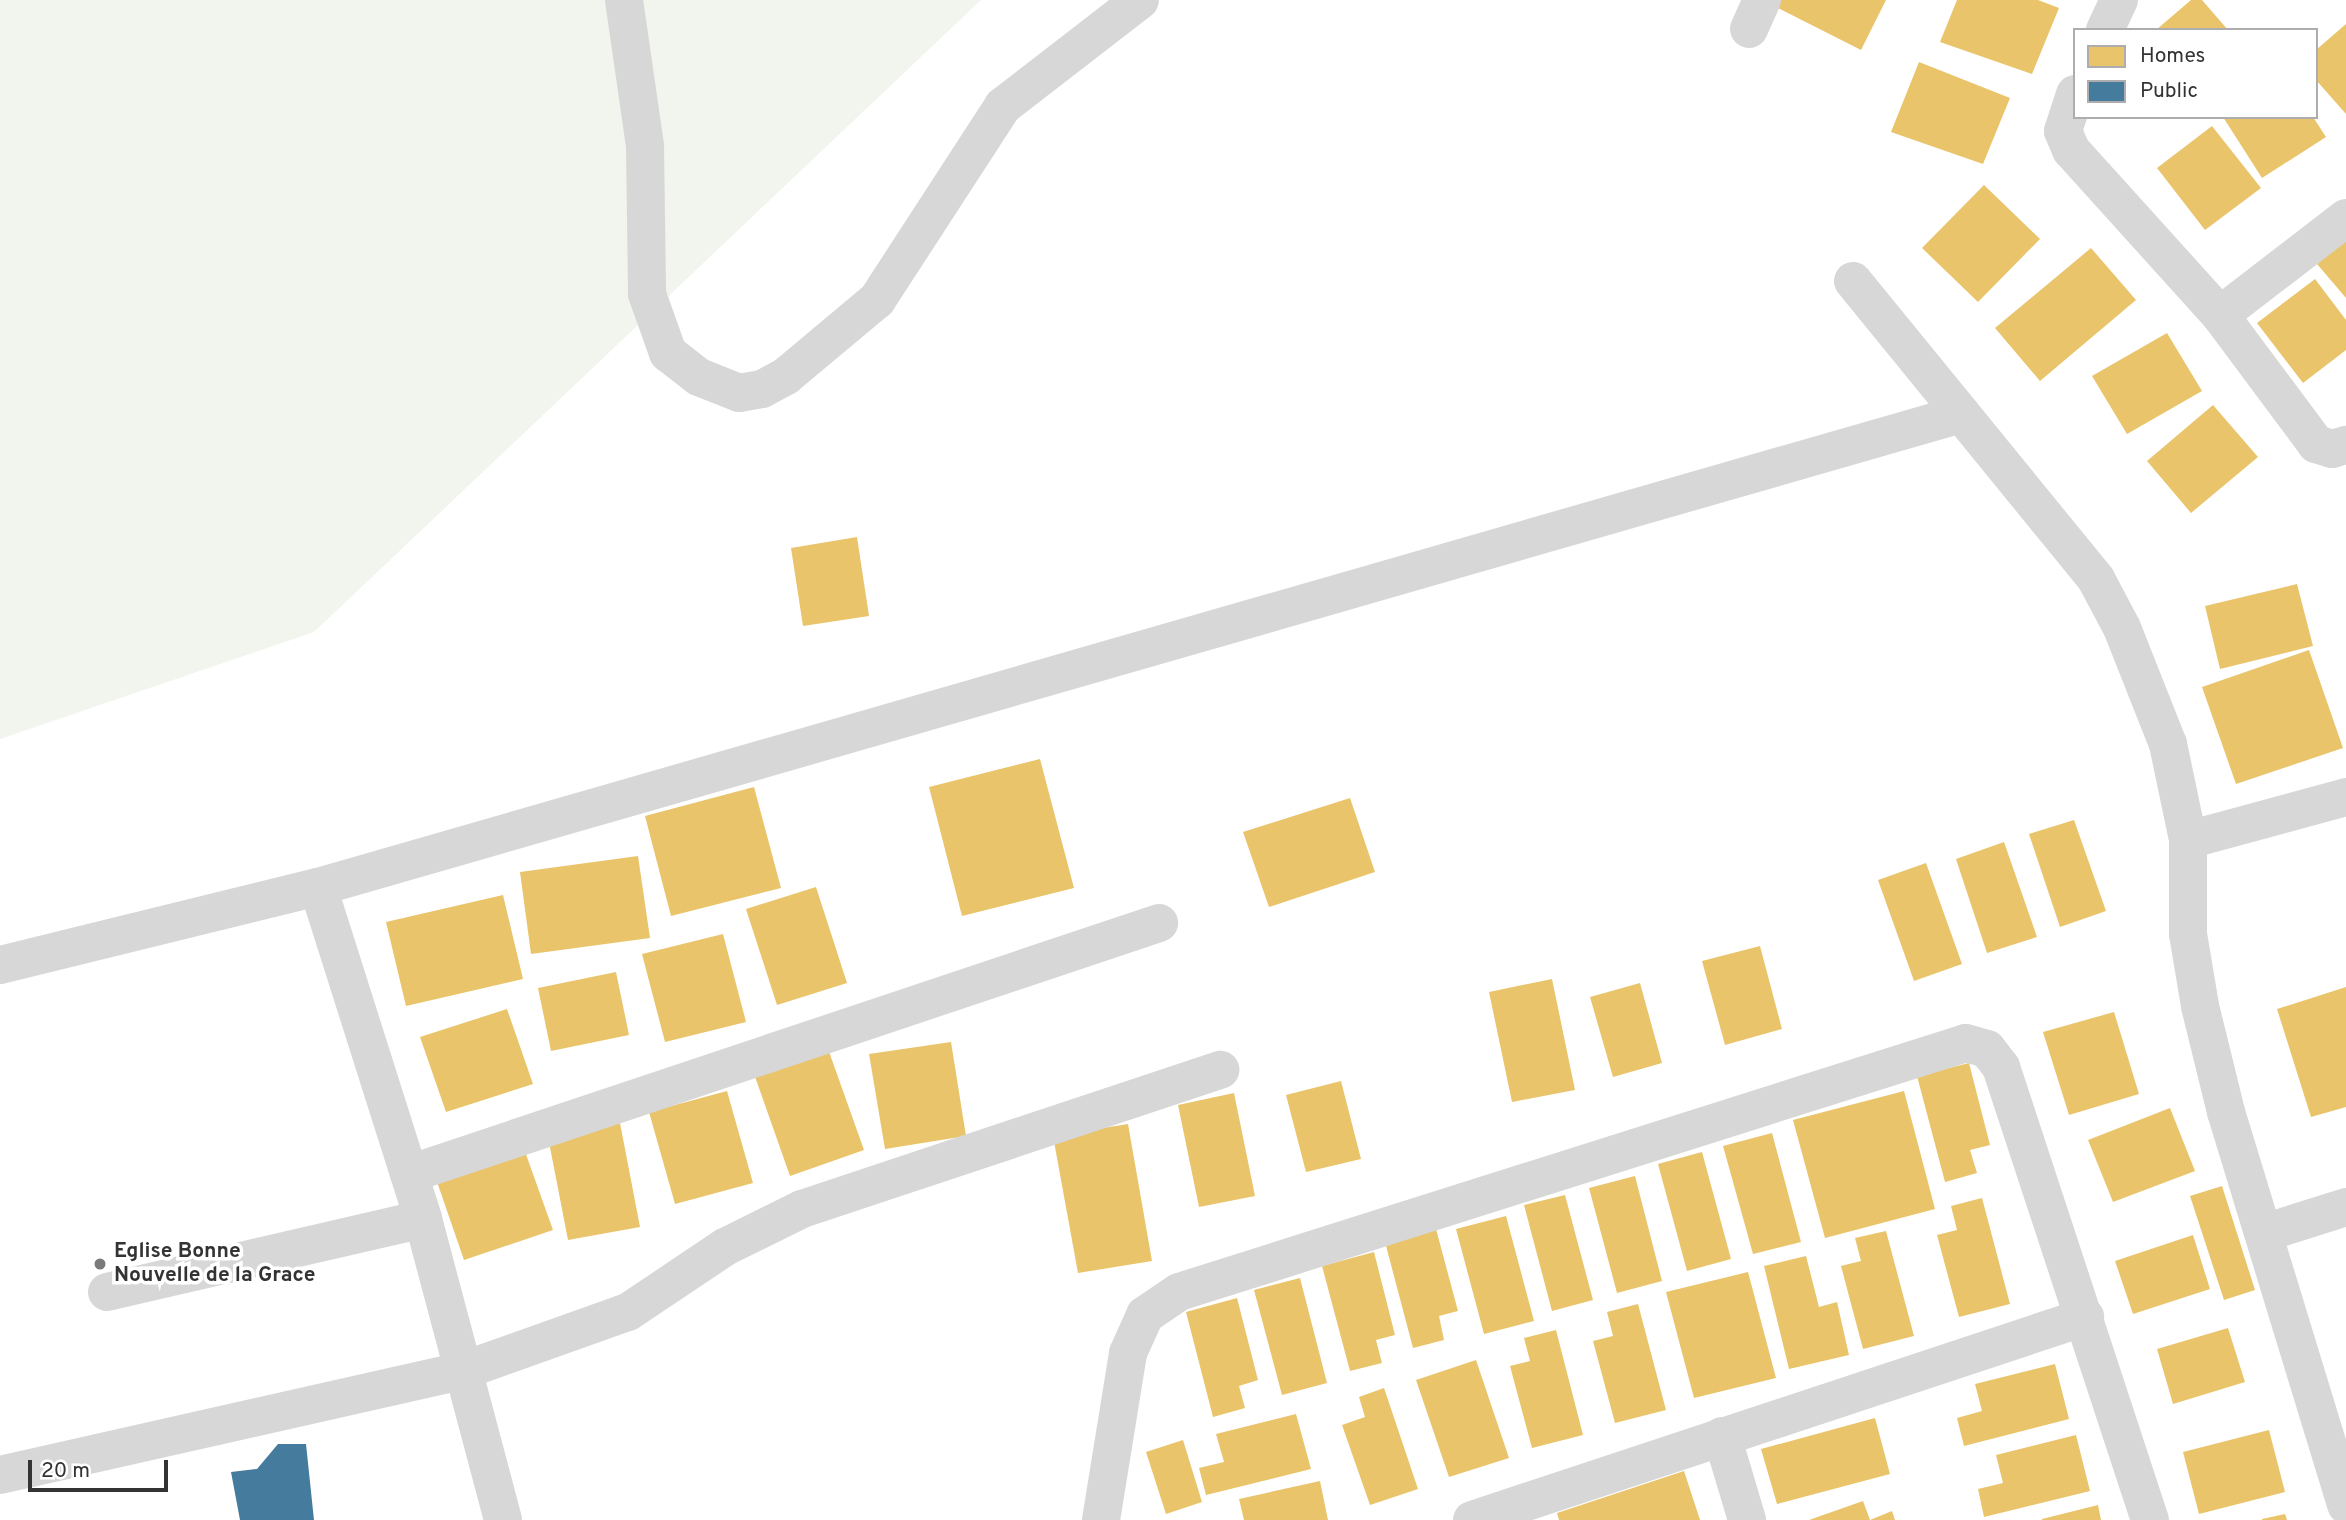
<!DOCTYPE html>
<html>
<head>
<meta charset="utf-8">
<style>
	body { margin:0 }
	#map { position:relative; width:2346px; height:1520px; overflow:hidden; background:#fff; font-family:Overpass,sans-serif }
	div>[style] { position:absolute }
	.green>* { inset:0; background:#f1f5ed }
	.homes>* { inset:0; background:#e9c46a }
	.public>* { inset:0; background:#457b9d }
	.street>* { height:38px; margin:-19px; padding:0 19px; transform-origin:19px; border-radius:19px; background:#d7d7d7 }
	.dots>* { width:19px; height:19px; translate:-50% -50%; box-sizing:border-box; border:4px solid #fff; border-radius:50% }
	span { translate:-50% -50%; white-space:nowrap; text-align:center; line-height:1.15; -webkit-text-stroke:7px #fff; paint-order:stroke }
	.poi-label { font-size:21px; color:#333; font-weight:700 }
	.left { translate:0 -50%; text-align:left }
	.legend { position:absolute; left:2073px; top:28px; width:245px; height:91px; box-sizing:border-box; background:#fff; border:2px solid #adadad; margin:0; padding:9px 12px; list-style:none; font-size:21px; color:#333 }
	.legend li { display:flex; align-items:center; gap:14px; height:35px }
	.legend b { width:35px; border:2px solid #adadad }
	.scale { position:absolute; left:28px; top:1460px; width:140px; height:32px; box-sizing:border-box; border:4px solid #333; border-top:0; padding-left:9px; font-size:21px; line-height:24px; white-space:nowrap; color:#333; -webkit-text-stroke:5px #fff; paint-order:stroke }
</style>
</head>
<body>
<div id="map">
	<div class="green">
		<div style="clip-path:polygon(0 0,981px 0,314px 632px,0 739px)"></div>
	</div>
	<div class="homes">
		<div style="clip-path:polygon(1777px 0,1886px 0,1861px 50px,1774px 6px)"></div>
		<div style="clip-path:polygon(1957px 0,2038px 0,2059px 8px,2032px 74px,1940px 42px)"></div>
		<div style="clip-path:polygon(2191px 0,2202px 0,2228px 30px,2156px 30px)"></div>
		<div style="clip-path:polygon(2346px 24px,2346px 114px,2316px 80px,2316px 50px)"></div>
		<div style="clip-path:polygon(1919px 62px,2010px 98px,1983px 164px,1891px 132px)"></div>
		<div style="clip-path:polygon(2223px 117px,2313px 117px,2326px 137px,2262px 178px)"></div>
		<div style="clip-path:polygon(2212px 126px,2261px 188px,2205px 230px,2157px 168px)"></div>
		<div style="clip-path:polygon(1984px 185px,2040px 239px,1978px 302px,1922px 248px)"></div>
		<div style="clip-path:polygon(2346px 240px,2346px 298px,2317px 264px)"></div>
		<div style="clip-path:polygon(2091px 248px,2136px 300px,2040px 381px,1995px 328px)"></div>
		<div style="clip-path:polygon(2315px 279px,2346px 320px,2346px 350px,2303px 383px,2257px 323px)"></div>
		<div style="clip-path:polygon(2167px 333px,2202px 391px,2127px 434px,2092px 376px)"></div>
		<div style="clip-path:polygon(2213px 405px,2258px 457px,2191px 513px,2147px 461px)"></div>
		<div style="clip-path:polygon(857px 537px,869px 616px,803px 626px,791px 548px)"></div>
		<div style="clip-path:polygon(2297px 584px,2313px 646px,2220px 669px,2205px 606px)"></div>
		<div style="clip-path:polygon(2309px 650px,2343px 748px,2236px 784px,2202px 687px)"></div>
		<div style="clip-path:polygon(1040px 759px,1074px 888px,962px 916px,929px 787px)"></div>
		<div style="clip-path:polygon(754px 787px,781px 888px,671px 916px,645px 816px)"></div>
		<div style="clip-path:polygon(1350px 798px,1375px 872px,1269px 907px,1243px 832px)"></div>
		<div style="clip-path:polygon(2074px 820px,2106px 911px,2060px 927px,2029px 834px)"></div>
		<div style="clip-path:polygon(2004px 842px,2037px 937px,1987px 953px,1956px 859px)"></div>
		<div style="clip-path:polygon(638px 856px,650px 938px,531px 954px,520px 872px)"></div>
		<div style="clip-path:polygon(1926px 863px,1962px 964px,1914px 981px,1878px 880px)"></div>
		<div style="clip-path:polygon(816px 887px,847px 983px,777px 1005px,746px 909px)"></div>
		<div style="clip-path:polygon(503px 895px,523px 979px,406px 1006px,386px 922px)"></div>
		<div style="clip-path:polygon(723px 934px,746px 1022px,665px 1042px,642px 954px)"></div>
		<div style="clip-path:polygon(1760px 946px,1782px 1029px,1725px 1045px,1702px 961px)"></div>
		<div style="clip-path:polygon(616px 972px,629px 1035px,551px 1051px,538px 988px)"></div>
		<div style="clip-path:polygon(1552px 979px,1575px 1090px,1512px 1102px,1489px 992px)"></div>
		<div style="clip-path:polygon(1640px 983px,1662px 1063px,1613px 1077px,1590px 997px)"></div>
		<div style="clip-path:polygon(2346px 987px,2346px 1107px,2311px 1117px,2277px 1009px)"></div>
		<div style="clip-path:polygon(507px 1009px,533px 1084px,446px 1112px,420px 1037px)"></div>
		<div style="clip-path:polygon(2114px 1012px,2139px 1094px,2069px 1115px,2043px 1032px)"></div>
		<div style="clip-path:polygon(951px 1042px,966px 1136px,885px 1149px,869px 1054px)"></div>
		<div style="clip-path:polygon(827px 1046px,864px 1150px,790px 1176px,753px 1071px)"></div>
		<div style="clip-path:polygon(1969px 1063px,1990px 1145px,1970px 1150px,1977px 1173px,1945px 1182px,1917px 1076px)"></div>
		<div style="clip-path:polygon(1341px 1081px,1361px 1159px,1306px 1172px,1286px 1095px)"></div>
		<div style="clip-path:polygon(727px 1091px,753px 1183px,675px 1204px,649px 1112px)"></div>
		<div style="clip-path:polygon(1904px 1091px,1935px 1209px,1825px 1238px,1793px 1120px)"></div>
		<div style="clip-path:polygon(1234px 1093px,1255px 1196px,1199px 1207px,1178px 1105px)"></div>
		<div style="clip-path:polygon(2170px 1108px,2195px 1171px,2113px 1202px,2088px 1140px)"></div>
		<div style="clip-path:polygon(620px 1123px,640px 1227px,568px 1240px,548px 1137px)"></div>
		<div style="clip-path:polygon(1128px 1124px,1152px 1261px,1078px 1273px,1053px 1136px)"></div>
		<div style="clip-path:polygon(1772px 1133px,1801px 1242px,1753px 1254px,1723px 1146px)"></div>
		<div style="clip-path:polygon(523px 1146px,553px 1230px,464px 1260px,435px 1176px)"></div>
		<div style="clip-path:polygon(1702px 1152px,1731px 1259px,1687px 1271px,1658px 1164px)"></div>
		<div style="clip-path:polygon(1635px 1176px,1662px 1281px,1617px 1293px,1589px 1188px)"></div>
		<div style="clip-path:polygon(2222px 1186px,2255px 1290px,2224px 1300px,2190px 1196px)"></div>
		<div style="clip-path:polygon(1565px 1195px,1593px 1300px,1552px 1311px,1524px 1205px)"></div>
		<div style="clip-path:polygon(1982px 1198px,2010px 1304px,1959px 1317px,1937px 1235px,1957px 1230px,1951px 1206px)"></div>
		<div style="clip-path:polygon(1506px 1216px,1534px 1321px,1484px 1334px,1456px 1229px)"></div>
		<div style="clip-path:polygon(1436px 1229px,1458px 1311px,1439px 1316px,1444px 1340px,1413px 1348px,1385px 1242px)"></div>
		<div style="clip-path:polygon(1886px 1231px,1914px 1336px,1863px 1349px,1841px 1266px,1861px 1261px,1855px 1238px)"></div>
		<div style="clip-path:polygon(2193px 1235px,2210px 1289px,2133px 1314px,2115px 1261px)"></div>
		<div style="clip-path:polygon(1374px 1252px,1395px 1335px,1376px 1340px,1382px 1363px,1350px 1371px,1322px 1266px)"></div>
		<div style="clip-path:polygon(1806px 1256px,1819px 1307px,1837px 1302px,1849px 1355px,1789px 1369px,1764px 1266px)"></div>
		<div style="clip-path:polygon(1748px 1272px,1776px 1378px,1694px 1398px,1666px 1292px)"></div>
		<div style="clip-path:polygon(1300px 1278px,1327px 1383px,1282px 1395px,1254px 1290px)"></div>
		<div style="clip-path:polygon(1237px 1298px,1258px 1380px,1239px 1386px,1245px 1408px,1213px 1417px,1186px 1312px)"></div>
		<div style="clip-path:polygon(1638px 1304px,1666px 1410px,1615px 1423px,1593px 1341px,1613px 1336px,1607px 1312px)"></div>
		<div style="clip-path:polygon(2228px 1328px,2245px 1382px,2173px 1404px,2157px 1349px)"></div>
		<div style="clip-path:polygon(1556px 1330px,1583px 1435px,1532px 1448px,1510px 1366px,1530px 1361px,1524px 1338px)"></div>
		<div style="clip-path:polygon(1476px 1360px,1509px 1458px,1449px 1477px,1416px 1380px)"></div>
		<div style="clip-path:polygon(2055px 1364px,2069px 1419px,1964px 1446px,1957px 1418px,1982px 1411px,1975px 1384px)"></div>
		<div style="clip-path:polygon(1384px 1388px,1418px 1489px,1370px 1505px,1342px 1425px,1365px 1417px,1359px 1397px)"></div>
		<div style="clip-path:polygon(1296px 1414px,1311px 1469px,1206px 1495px,1199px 1468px,1224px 1462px,1216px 1434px)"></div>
		<div style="clip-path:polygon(1875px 1418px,1890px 1474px,1777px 1504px,1761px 1449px)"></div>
		<div style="clip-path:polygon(2269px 1430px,2285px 1492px,2199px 1514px,2183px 1452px)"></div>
		<div style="clip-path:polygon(2076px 1435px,2090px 1491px,1984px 1517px,1978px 1489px,2003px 1483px,1996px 1455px)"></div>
		<div style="clip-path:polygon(1183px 1440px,1202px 1502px,1166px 1514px,1146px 1452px)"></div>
		<div style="clip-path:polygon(1684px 1471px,1700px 1520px,1559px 1520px,1557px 1513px)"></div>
		<div style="clip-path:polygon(1320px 1481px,1328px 1520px,1244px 1520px,1239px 1499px)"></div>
		<div style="clip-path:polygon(1863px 1501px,1870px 1520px,1892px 1511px,1895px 1520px,1809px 1520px)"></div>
		<div style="clip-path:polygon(2098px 1505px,2101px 1520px,2042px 1520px,2042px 1519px)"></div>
		<div style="clip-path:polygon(2285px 1514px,2287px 1520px,2262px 1520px,2262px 1519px)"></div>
	</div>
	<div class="public">
		<div style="clip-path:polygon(278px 1444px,306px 1444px,314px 1520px,240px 1520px,231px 1472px,257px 1469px)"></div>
	</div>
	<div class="street">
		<div style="left:624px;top:0;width:148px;rotate:81.8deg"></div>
		<div style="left:645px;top:146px;width:148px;rotate:89.2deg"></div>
		<div style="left:647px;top:294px;width:63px;rotate:70.4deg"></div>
		<div style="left:668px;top:353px;width:39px;rotate:38deg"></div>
		<div style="left:699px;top:377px;width:43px;rotate:21.8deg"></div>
		<div style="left:739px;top:393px;width:23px;rotate:-10deg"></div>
		<div style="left:762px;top:389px;width:27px;rotate:-28deg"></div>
		<div style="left:786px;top:376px;width:119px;rotate:-39.9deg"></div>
		<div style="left:877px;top:300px;width:231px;rotate:-57deg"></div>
		<div style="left:1003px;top:106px;width:173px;rotate:-37.7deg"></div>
		<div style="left:1749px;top:29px;width:32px;rotate:-66deg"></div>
		<div style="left:2105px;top:30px;width:33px;rotate:-65deg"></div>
		<div style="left:2075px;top:94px;width:39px;rotate:108deg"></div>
		<div style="left:2063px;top:131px;width:21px;rotate:67deg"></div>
		<div style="left:2071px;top:150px;width:222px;rotate:47.9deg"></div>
		<div style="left:2220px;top:315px;width:161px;rotate:53.3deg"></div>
		<div style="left:2316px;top:444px;width:17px;rotate:17deg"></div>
		<div style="left:2332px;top:449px;width:15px;rotate:-16deg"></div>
		<div style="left:1853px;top:281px;width:385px;rotate:50.8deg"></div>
		<div style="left:2096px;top:579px;width:55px;rotate:62deg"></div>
		<div style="left:2122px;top:628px;width:125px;rotate:68.4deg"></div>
		<div style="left:2168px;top:744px;width:98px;rotate:78.2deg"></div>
		<div style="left:2188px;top:840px;width:94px;rotate:90deg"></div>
		<div style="left:2188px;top:934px;width:73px;rotate:80.5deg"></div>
		<div style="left:2200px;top:1006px;width:109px;rotate:76.2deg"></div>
		<div style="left:2226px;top:1112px;width:411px;rotate:73deg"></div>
		<div style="left:2220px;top:315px;width:159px;rotate:-37.6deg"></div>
		<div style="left:2188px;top:840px;width:164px;rotate:-15.2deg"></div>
		<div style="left:318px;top:887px;width:348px;rotate:72.4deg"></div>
		<div style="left:423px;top:1219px;width:311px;rotate:75.1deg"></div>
		<div style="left:0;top:965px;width:327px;rotate:-13.8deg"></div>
		<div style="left:318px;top:887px;width:1710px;rotate:-16.06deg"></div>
		<div style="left:409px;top:1174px;width:791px;rotate:-18.5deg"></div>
		<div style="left:2264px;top:1233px;width:86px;rotate:-17.6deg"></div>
		<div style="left:107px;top:1292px;width:324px;rotate:-13deg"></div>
		<div style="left:1722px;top:1436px;width:88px;rotate:73.4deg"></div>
		<div style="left:0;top:1475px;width:474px;rotate:-12.7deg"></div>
		<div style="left:462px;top:1371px;width:176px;rotate:-19.6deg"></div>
		<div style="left:628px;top:1312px;width:117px;rotate:-33.8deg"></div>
		<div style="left:725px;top:1247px;width:86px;rotate:-26.3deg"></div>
		<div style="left:802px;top:1209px;width:441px;rotate:-18.4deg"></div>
		<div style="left:1101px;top:1520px;width:169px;rotate:-80.8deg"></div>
		<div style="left:1128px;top:1353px;width:42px;rotate:-65.9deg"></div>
		<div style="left:1145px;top:1315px;width:41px;rotate:-34.1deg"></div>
		<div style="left:1179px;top:1292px;width:825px;rotate:-17.56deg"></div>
		<div style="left:1966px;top:1043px;width:22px;rotate:16deg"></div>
		<div style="left:1987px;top:1049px;width:23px;rotate:52deg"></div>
		<div style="left:2001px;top:1067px;width:477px;rotate:71.8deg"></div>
		<div style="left:1472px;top:1520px;width:646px;rotate:-18.32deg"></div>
	</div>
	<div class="dots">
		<div style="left:100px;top:1264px;background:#7a7a7a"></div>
	</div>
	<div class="poi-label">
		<span class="left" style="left:114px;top:1264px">Eglise Bonne<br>Nouvelle de la Grace</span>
	</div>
	<ul class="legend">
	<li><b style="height:19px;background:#e9c46a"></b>Homes</li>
	<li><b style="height:19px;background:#457b9d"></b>Public</li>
	</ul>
	<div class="scale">20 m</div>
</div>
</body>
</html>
